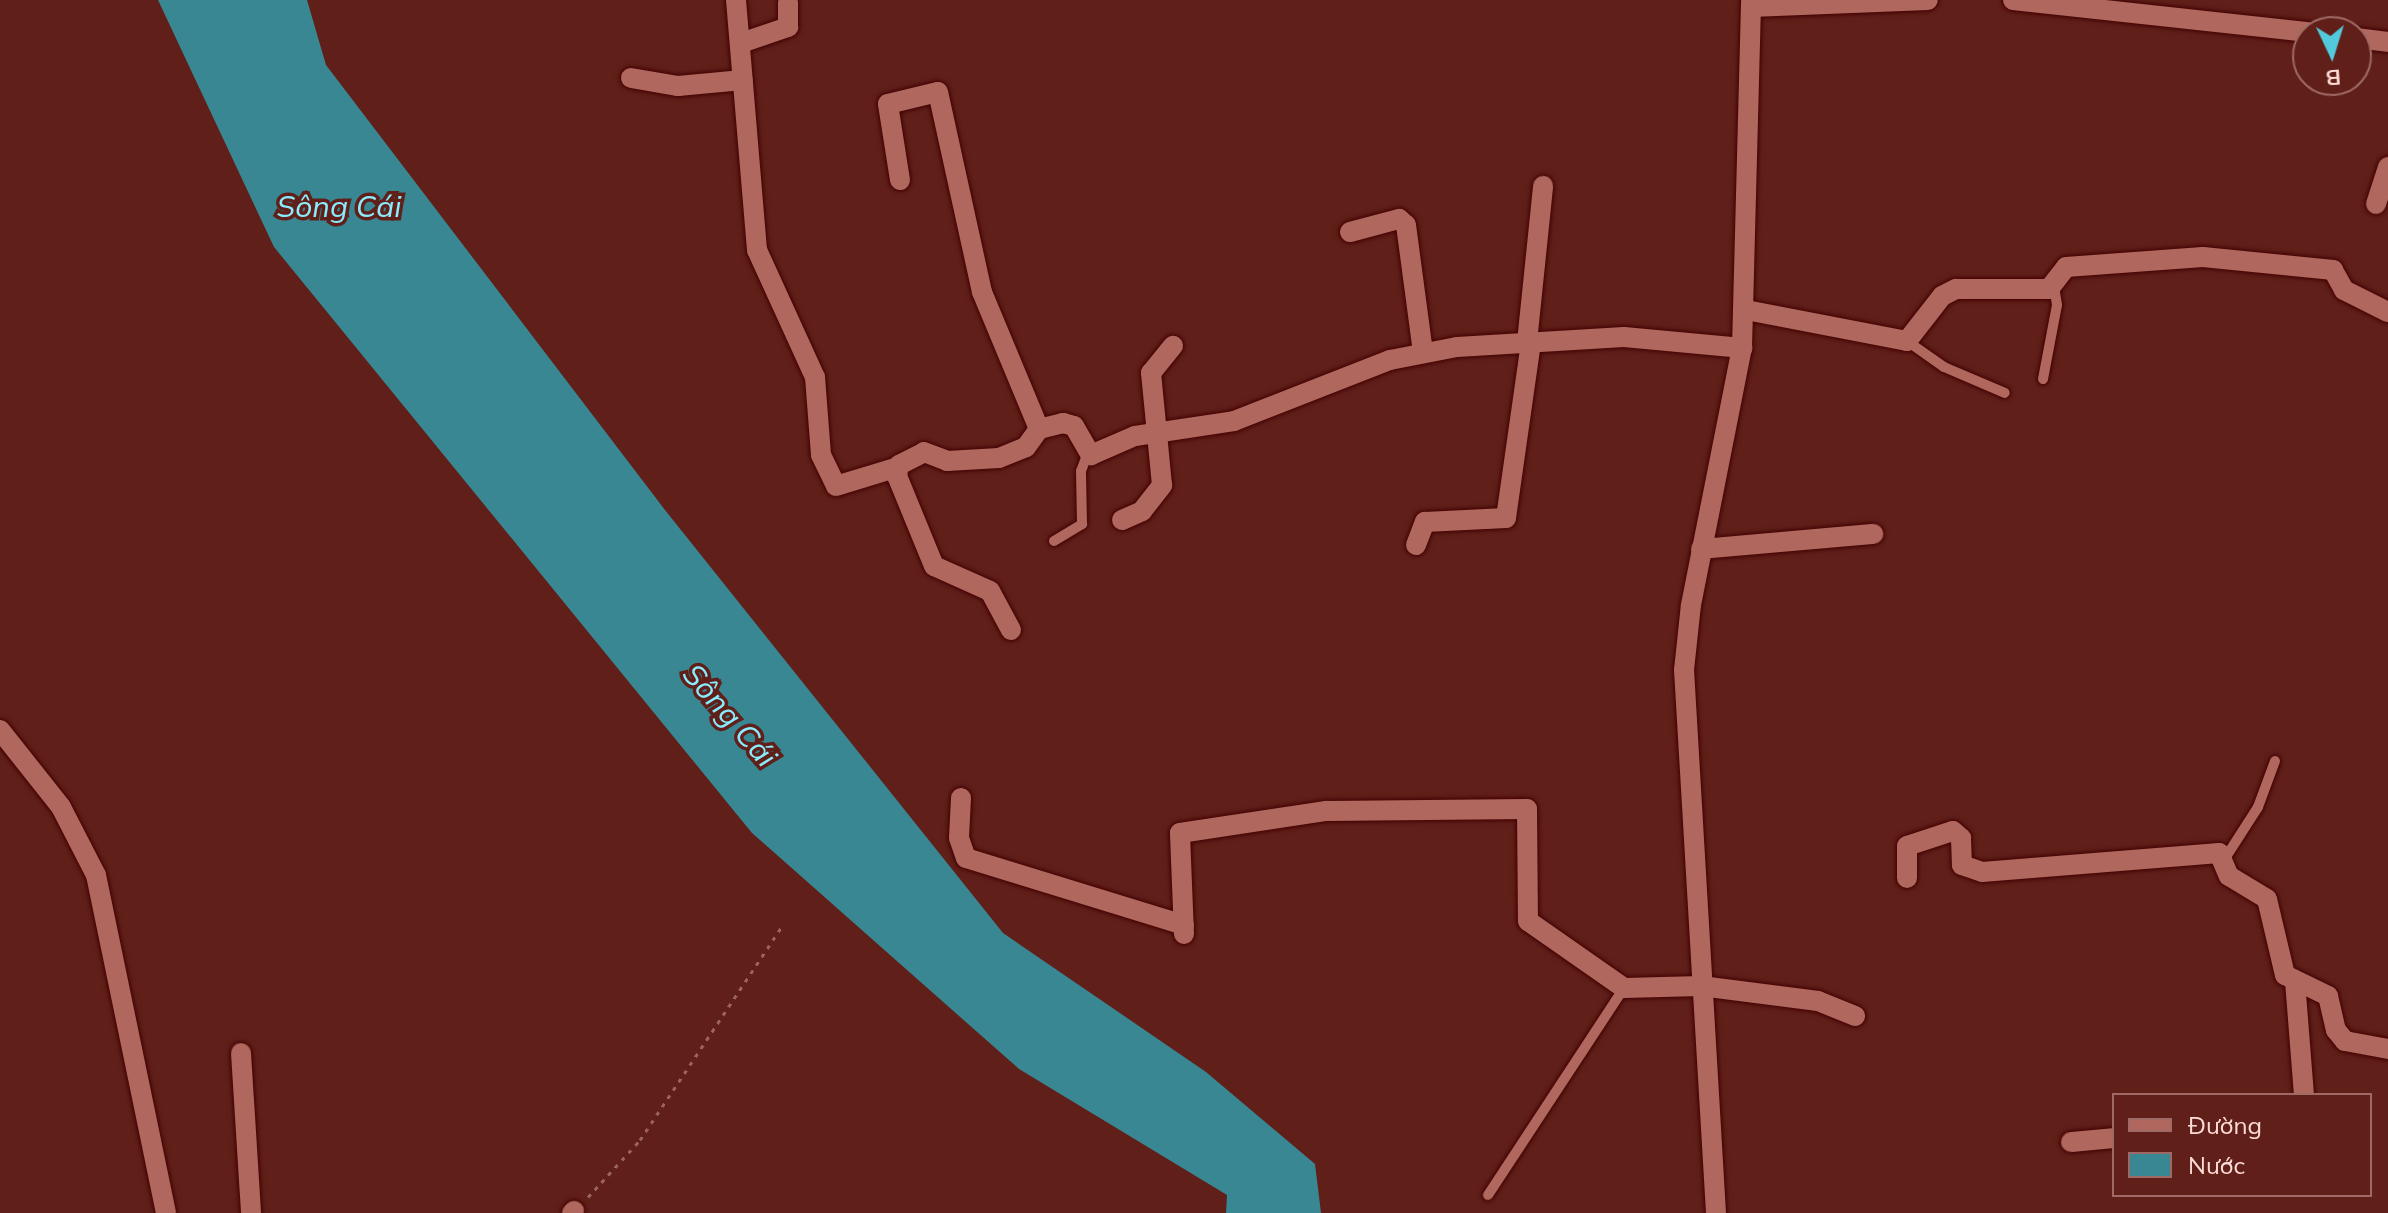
<!DOCTYPE html>
<html>
<head>
<meta charset="utf-8">
<style>
	body { margin:0 }
	#map { position:relative; width:2388px; height:1213px; overflow:hidden; background:#601f19; font-family:Mulish,sans-serif }
	div>[style] { position:absolute }
	.water>* { inset:0; background:#388793 }
	.path>* { height:3px; margin-top:-1.5px; transform-origin:0; background:repeating-linear-gradient(90deg,#9a655f 0 4px,transparent 0 10px) }
	.roads { filter:drop-shadow(0 0 2px #420202) drop-shadow(0 0 2px #420202) }
	.service>* { height:10px; margin:-5px; padding:0 5px; transform-origin:5px; border-radius:5px; background:#b0675d }
	.minor>* { height:20px; margin:-10px; padding:0 10px; transform-origin:10px; border-radius:10px; background:#b0675d }
	span { translate:-50% -50%; white-space:nowrap; text-align:center; line-height:1.15; -webkit-text-stroke:7px #601f19; paint-order:stroke }
	.water-label { font-size:30px; color:#89edfd; font-style:italic }
	.legend { position:absolute; left:2112px; top:1093px; width:260px; height:104px; box-sizing:border-box; background:#601f19; border:2px solid #9f6a65; margin:0; padding:10px 14px; list-style:none; font-size:24px; color:#fddbd6 }
	.legend li { display:flex; align-items:center; gap:16px; height:40px }
	.legend b { width:40px; border:2px solid #9f6a65 }
	.north { position:absolute; left:2292px; top:16px; width:80px; height:80px; box-sizing:border-box; background:#601f19; border:2px solid #9f6a65; border-radius:50%; rotate:176deg; font-size:22px; font-weight:700; line-height:32px; text-align:center; color:#fddbd6 }
	.north::after { content:''; display:block; margin:auto; width:28px; height:36px; background:#53cadc; clip-path:polygon(50% 0,100% 100%,50% 72%,0 100%) }
</style>
</head>
<body>
<div id="map">
	<div class="water">
		<div style="clip-path:polygon(158px 0,307px 0,326px 65px,665px 510px,1003px 933px,1206px 1072px,1315px 1164px,1321px 1213px,1226px 1213px,1227px 1195px,1019px 1069px,752px 833px,274px 247px)"></div>
	</div>
	<div class="path">
		<div style="left:588px;top:1197px;width:77px;rotate:-47.6deg"></div>
		<div style="left:640px;top:1140px;width:257px;rotate:-56.4deg"></div>
	</div>
	<div class="roads">
		<div class="service">
			<div style="left:1907px;top:341px;width:45px;rotate:35.1deg"></div>
			<div style="left:1944px;top:367px;width:66px;rotate:23.1deg"></div>
			<div style="left:2043px;top:379px;width:75px;rotate:-79.3deg"></div>
			<div style="left:2057px;top:305px;width:19px;rotate:-99deg"></div>
			<div style="left:1054px;top:541px;width:33px;rotate:-31deg"></div>
			<div style="left:1082px;top:524px;width:53px;rotate:-91.1deg"></div>
			<div style="left:1081px;top:471px;width:17px;rotate:-69deg"></div>
			<div style="left:2224px;top:860px;width:63px;rotate:-57.3deg"></div>
			<div style="left:2258px;top:807px;width:49px;rotate:-69.7deg"></div>
			<div style="left:1488px;top:1195px;width:248px;rotate:-56.7deg"></div>
		</div>
		<div class="minor">
			<div style="left:736px;top:0;width:251px;rotate:85.2deg"></div>
			<div style="left:757px;top:250px;width:140px;rotate:65.5deg"></div>
			<div style="left:815px;top:377px;width:78px;rotate:85.6deg"></div>
			<div style="left:821px;top:455px;width:34px;rotate:64deg"></div>
			<div style="left:836px;top:486px;width:62px;rotate:-17deg"></div>
			<div style="left:2013px;top:0;width:297px;rotate:6.2deg"></div>
			<div style="left:1751px;top:7px;width:177px;rotate:-2.3deg"></div>
			<div style="left:2356px;top:38px;width:32px;rotate:7deg"></div>
			<div style="left:741px;top:43px;width:50px;rotate:-18.8deg"></div>
			<div style="left:788px;top:27px;width:25px;rotate:-90deg"></div>
			<div style="left:631px;top:78px;width:48px;rotate:9.7deg"></div>
			<div style="left:678px;top:86px;width:65px;rotate:-5.3deg"></div>
			<div style="left:900px;top:180px;width:77px;rotate:-99deg"></div>
			<div style="left:888px;top:104px;width:51px;rotate:-13.5deg"></div>
			<div style="left:938px;top:92px;width:205px;rotate:77.6deg"></div>
			<div style="left:982px;top:292px;width:148px;rotate:67.4deg"></div>
			<div style="left:2376px;top:204px;width:39px;rotate:-72deg"></div>
			<div style="left:1350px;top:232px;width:51px;rotate:-14.9deg"></div>
			<div style="left:1399px;top:219px;width:9px;rotate:41deg"></div>
			<div style="left:1406px;top:225px;width:129px;rotate:82.4deg"></div>
			<div style="left:1746px;top:310px;width:164px;rotate:10.9deg"></div>
			<div style="left:1907px;top:341px;width:57px;rotate:-52.1deg"></div>
			<div style="left:1942px;top:296px;width:16px;rotate:-27deg"></div>
			<div style="left:1956px;top:289px;width:93px"></div>
			<div style="left:2049px;top:289px;width:28px;rotate:-52deg"></div>
			<div style="left:2066px;top:267px;width:137px;rotate:-4.2deg"></div>
			<div style="left:2203px;top:257px;width:131px;rotate:5.7deg"></div>
			<div style="left:2333px;top:270px;width:23px;rotate:61deg"></div>
			<div style="left:2344px;top:290px;width:49px;rotate:26.6deg"></div>
			<div style="left:1527px;top:342px;width:157px;rotate:-84.1deg"></div>
			<div style="left:1122px;top:520px;width:22px;rotate:-24deg"></div>
			<div style="left:1142px;top:511px;width:33px;rotate:-52deg"></div>
			<div style="left:1162px;top:485px;width:113px;rotate:-95.6deg"></div>
			<div style="left:1151px;top:373px;width:35px;rotate:-51deg"></div>
			<div style="left:1416px;top:545px;width:25px;rotate:-69deg"></div>
			<div style="left:1425px;top:522px;width:81px;rotate:-2.8deg"></div>
			<div style="left:1506px;top:518px;width:178px;rotate:-81.9deg"></div>
			<div style="left:1701px;top:549px;width:173px;rotate:-5deg"></div>
			<div style="left:1011px;top:630px;width:44px;rotate:-118.3deg"></div>
			<div style="left:990px;top:591px;width:61px;rotate:-155.9deg"></div>
			<div style="left:934px;top:566px;width:97px;rotate:-112.3deg"></div>
			<div style="left:897px;top:476px;width:11px;rotate:-80deg"></div>
			<div style="left:899px;top:465px;width:28px;rotate:-27deg"></div>
			<div style="left:924px;top:452px;width:25px;rotate:21deg"></div>
			<div style="left:947px;top:461px;width:52px;rotate:-3.3deg"></div>
			<div style="left:999px;top:458px;width:29px;rotate:-22deg"></div>
			<div style="left:1026px;top:447px;width:22px;rotate:-54deg"></div>
			<div style="left:1039px;top:429px;width:25px;rotate:-14deg"></div>
			<div style="left:1063px;top:423px;width:11px;rotate:15deg"></div>
			<div style="left:1074px;top:426px;width:34px;rotate:60deg"></div>
			<div style="left:1091px;top:455px;width:48px;rotate:-23.4deg"></div>
			<div style="left:1135px;top:436px;width:100px;rotate:-8.6deg"></div>
			<div style="left:1234px;top:421px;width:168px;rotate:-21.4deg"></div>
			<div style="left:1390px;top:360px;width:68px;rotate:-11deg"></div>
			<div style="left:1457px;top:347px;width:167px;rotate:-3.4deg"></div>
			<div style="left:1624px;top:337px;width:119px;rotate:5.3deg"></div>
			<div style="left:0;top:730px;width:98px;rotate:51.6deg"></div>
			<div style="left:61px;top:807px;width:76px;rotate:62.8deg"></div>
			<div style="left:96px;top:875px;width:345px;rotate:78.3deg"></div>
			<div style="left:961px;top:798px;width:40px;rotate:92.9deg"></div>
			<div style="left:959px;top:838px;width:21px;rotate:71deg"></div>
			<div style="left:966px;top:858px;width:228px;rotate:17.1deg"></div>
			<div style="left:1907px;top:878px;width:32px;rotate:-90deg"></div>
			<div style="left:1907px;top:846px;width:48px;rotate:-18.1deg"></div>
			<div style="left:1953px;top:831px;width:11px;rotate:41deg"></div>
			<div style="left:1961px;top:838px;width:27px;rotate:88deg"></div>
			<div style="left:1962px;top:865px;width:21px;rotate:19deg"></div>
			<div style="left:1982px;top:872px;width:238px;rotate:-4.6deg"></div>
			<div style="left:2219px;top:853px;width:25px;rotate:67deg"></div>
			<div style="left:2229px;top:876px;width:44px;rotate:31.2deg"></div>
			<div style="left:2267px;top:899px;width:78px;rotate:76.7deg"></div>
			<div style="left:2285px;top:975px;width:48px;rotate:26deg"></div>
			<div style="left:2328px;top:996px;width:35px;rotate:77deg"></div>
			<div style="left:2336px;top:1030px;width:14px;rotate:51deg"></div>
			<div style="left:2345px;top:1041px;width:44px;rotate:10.5deg"></div>
			<div style="left:1184px;top:934px;width:101px;rotate:-92.3deg"></div>
			<div style="left:1180px;top:833px;width:148px;rotate:-8.6deg"></div>
			<div style="left:1326px;top:811px;width:201px;rotate:-0.6deg"></div>
			<div style="left:1527px;top:809px;width:112px;rotate:89.5deg"></div>
			<div style="left:1528px;top:921px;width:117px;rotate:34.9deg"></div>
			<div style="left:1624px;top:988px;width:77px;rotate:-1.5deg"></div>
			<div style="left:1701px;top:986px;width:118px;rotate:7.3deg"></div>
			<div style="left:1818px;top:1001px;width:40px;rotate:22deg"></div>
			<div style="left:2295px;top:981px;width:114px;rotate:85.5deg"></div>
			<div style="left:241px;top:1053px;width:160px;rotate:86.4deg"></div>
			<div style="left:2071px;top:1142px;width:43px;rotate:-5.3deg"></div>
			<div style="left:572px;top:1213px;width:3px;rotate:-45deg"></div>
			<div style="left:1716px;top:1213px;width:544px;rotate:-93.37deg"></div>
			<div style="left:1684px;top:670px;width:65px;rotate:-83.9deg"></div>
			<div style="left:1691px;top:605px;width:262px;rotate:-78.8deg"></div>
			<div style="left:1742px;top:348px;width:348px;rotate:-88.5deg"></div>
		</div>
	</div>
	<div class="water-label">
		<span style="left:339px;top:206px">Sông Cái</span>
		<span style="left:730px;top:715px;rotate:49deg">Sông Cái</span>
	</div>
	<ul class="legend">
	<li><b style="height:10px;background:#b0675d"></b>Đường</li>
	<li><b style="height:22px;background:#388793"></b>Nước</li>
	</ul>
	<div class="north">B</div>
</div>
</body>
</html>
